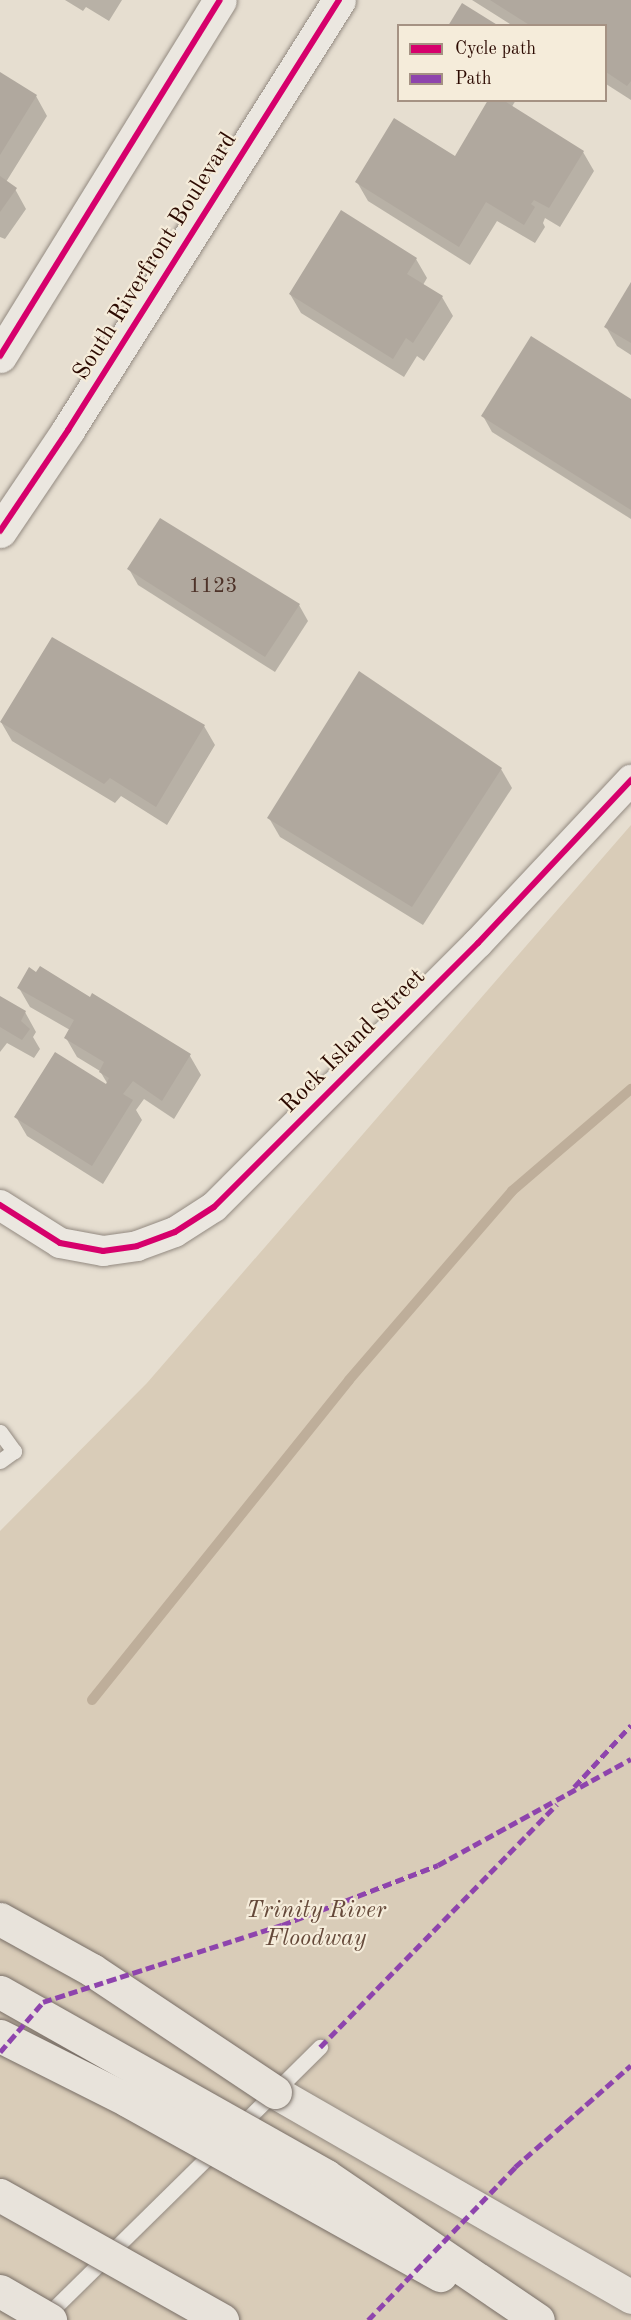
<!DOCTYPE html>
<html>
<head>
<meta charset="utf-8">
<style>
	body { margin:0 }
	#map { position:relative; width:631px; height:2320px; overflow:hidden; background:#e6ded0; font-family:"Old Standard TT",serif }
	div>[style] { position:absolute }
	.green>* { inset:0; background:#d9ccb8 }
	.shadow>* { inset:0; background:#0003 }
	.stream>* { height:10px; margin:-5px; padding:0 5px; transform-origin:5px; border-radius:5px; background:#beae9a }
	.building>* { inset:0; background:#b0a89e }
	.roads { filter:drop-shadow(0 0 2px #938a81) drop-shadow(0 0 2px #938a81) }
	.service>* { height:15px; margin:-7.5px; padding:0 7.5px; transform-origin:7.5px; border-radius:7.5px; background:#ebe7e0 }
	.minor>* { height:30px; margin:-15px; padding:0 15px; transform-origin:15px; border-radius:15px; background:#ebe7e0 }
	.secondary>* { height:33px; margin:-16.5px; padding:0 16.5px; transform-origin:16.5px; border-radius:16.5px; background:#ebe7e0 }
	.motorway>* { height:33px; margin:-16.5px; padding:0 16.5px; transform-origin:16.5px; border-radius:16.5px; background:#e8e3db }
	.bridges { filter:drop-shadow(0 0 2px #786e66) drop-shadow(0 0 2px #786e66) }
	.motorway-bridge>* { height:33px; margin:-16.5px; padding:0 16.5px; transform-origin:16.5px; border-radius:16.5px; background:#e8e3db }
	.quiet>* { height:4.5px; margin-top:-2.25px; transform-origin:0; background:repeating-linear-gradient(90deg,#8e44ad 0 9px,transparent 0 13.5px) }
	.cycleway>* { height:6px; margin:-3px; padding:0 3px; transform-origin:3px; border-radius:3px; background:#d6006c }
	span { translate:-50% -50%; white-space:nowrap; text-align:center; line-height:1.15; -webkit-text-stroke:4.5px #f5ecda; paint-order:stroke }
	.number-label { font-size:21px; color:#4d3228 }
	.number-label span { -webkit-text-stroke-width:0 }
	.street-label { font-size:24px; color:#2c0a01 }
	.park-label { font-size:24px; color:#65493a; font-style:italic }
	.legend { position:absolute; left:397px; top:24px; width:210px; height:78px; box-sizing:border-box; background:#f5ecda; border:2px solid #a59283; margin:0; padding:8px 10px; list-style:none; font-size:18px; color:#2c0a01 }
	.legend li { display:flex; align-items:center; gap:12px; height:30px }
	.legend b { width:30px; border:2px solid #a59283 }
</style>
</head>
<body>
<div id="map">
	<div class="green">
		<div style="clip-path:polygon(631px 825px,631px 2320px,0 2320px,0 1531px,147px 1383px)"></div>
	</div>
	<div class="shadow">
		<div style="clip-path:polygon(65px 0,122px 0,109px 21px,86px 7px,83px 11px)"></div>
		<div style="clip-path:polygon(472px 0,631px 0,631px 100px,606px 84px,606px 26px,513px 26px)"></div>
		<div style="clip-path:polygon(0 74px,36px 96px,47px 116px,6px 182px,15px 189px,26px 209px,5px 239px,0 237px)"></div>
		<div style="clip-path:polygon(490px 100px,516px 100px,511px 108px,583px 152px,594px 171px,560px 227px,545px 218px,543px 223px,545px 227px,535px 243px,497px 221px,470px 265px,368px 201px,357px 182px,455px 158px)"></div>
		<div style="clip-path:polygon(416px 259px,427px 278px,423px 285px,442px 297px,453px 316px,424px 361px,417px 356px,404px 377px,301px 313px,290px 294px)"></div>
		<div style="clip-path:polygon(631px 285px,631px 355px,617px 346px,606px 327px)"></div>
		<div style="clip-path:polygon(631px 401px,631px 519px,492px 432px,483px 416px)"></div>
		<div style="clip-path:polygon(129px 569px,299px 605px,308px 621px,275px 672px,138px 585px)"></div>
		<div style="clip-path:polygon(1px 722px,204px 726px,215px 745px,167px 825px,121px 796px,115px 803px,12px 741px)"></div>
		<div style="clip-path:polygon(501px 769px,512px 788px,423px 925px,280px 837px,269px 818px)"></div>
		<div style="clip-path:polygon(19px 988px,190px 1056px,201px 1075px,174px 1119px,144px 1099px,136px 1110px,142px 1120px,103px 1184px,27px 1136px,16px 1117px,110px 1088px,100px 1071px,77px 1057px,66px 1038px,70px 1030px,30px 1007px)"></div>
		<div style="clip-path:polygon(0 998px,25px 1012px,36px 1032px,33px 1037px,40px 1049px,34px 1058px,7px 1043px,0 1052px)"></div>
	</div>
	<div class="stream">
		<div style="left:92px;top:1700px;width:410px;rotate:-51.2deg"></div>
		<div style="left:349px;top:1380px;width:250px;rotate:-49.2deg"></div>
		<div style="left:512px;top:1191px;width:157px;rotate:-40.6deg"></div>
	</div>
	<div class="building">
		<div style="clip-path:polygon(490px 0,631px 0,631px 81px,627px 86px,606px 72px,606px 26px,531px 26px)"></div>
		<div style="clip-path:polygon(462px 3px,499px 26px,448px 26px)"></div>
		<div style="clip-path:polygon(0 72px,37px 95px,0 155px)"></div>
		<div style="clip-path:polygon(488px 100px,503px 100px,584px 151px,549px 208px,534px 200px,531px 204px,535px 207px,524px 225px,486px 202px,459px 247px,355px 182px,394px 118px,455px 156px)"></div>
		<div style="clip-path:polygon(0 176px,17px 188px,0 212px)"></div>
		<div style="clip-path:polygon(341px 210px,417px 258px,407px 274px,443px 296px,413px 343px,406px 338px,393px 359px,289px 294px)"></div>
		<div style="clip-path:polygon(631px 282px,631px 343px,604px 327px)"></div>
		<div style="clip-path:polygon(531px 336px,631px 399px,631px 510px,481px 416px)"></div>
		<div style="clip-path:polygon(160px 518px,300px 604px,265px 657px,127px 569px)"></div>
		<div style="clip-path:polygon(52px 637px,205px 725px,156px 807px,110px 778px,104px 784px,0 722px)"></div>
		<div style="clip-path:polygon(359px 671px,502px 768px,412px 907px,267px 818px)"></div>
		<div style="clip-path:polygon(40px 966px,90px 997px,92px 993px,191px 1054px,162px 1101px,133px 1081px,123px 1094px,133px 1100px,92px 1166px,14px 1117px,55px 1052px,106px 1084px,109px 1078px,99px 1072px,104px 1062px,64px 1038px,74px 1020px,17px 988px,29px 967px,36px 972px)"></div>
		<div style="clip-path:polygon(0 996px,26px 1011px,21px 1021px,30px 1029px,22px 1040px,0 1027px)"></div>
	</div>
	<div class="roads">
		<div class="service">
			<div style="left:0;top:1432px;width:24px;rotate:54deg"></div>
			<div style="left:14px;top:1451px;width:17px;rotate:144deg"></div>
			<div style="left:237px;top:2129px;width:117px;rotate:-44.7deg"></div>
			<div style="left:44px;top:2318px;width:243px;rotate:-44.5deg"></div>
		</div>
		<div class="minor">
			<div style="left:0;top:1205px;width:71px;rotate:32.3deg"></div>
			<div style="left:60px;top:1243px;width:44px;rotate:10.5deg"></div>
			<div style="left:103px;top:1251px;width:34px;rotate:-8deg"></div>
			<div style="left:137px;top:1246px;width:40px;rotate:-20.2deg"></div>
			<div style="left:175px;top:1232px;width:46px;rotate:-32.7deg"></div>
			<div style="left:214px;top:1207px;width:373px;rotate:-45deg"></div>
			<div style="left:478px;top:943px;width:224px;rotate:-46.8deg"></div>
		</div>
		<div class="secondary">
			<div style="left:0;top:356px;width:418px;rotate:-58.3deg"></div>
			<div style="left:0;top:531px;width:122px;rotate:-56deg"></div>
			<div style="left:68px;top:430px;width:508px;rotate:-57.78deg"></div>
		</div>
		<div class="motorway">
			<div style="left:275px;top:2092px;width:411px;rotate:29.9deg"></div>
		</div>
	</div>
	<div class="bridges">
		<div class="motorway-bridge">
			<div style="left:0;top:1919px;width:105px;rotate:29deg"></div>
			<div style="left:92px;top:1970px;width:220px;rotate:33.7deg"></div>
			<div style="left:0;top:1992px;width:374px;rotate:29.4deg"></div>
			<div style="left:326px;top:2176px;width:256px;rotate:34.2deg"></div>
			<div style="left:0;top:2036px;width:142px;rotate:26.7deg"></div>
			<div style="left:127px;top:2100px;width:359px;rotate:29.2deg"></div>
			<div style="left:0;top:2195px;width:255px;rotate:29.4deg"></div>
			<div style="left:0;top:2291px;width:58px;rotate:30.1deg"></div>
		</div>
	</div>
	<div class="quiet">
		<div style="left:574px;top:1787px;width:84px;rotate:-47.4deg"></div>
		<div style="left:320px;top:2047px;width:339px;rotate:-45.7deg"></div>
		<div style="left:0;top:2052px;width:66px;rotate:-49.3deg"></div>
		<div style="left:43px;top:2002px;width:251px;rotate:-17.9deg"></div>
		<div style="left:282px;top:1925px;width:167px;rotate:-21deg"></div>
		<div style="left:438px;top:1865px;width:220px;rotate:-28.8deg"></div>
		<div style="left:368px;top:2320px;width:212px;rotate:-46.1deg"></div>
		<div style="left:515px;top:2167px;width:154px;rotate:-41.3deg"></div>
	</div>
	<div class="cycleway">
		<div style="left:0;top:356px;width:418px;rotate:-58.3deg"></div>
		<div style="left:0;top:531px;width:122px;rotate:-56deg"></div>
		<div style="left:68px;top:430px;width:508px;rotate:-57.78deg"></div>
		<div style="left:0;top:1205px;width:71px;rotate:32.3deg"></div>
		<div style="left:60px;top:1243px;width:44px;rotate:10.5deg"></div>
		<div style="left:103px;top:1251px;width:34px;rotate:-8deg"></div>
		<div style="left:137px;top:1246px;width:40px;rotate:-20.2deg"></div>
		<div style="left:175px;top:1232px;width:46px;rotate:-32.7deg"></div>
		<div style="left:214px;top:1207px;width:373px;rotate:-45deg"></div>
		<div style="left:478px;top:943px;width:224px;rotate:-46.8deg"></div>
	</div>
	<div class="number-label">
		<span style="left:213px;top:587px">1123</span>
	</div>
	<div class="street-label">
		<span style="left:156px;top:257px;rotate:-58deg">South Riverfront Boulevard</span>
		<span style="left:354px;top:1042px;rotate:-45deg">Rock Island Street</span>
	</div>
	<div class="park-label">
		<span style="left:316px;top:1926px">Trinity River<br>Floodway</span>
	</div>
	<ul class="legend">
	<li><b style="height:8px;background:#d6006c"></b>Cycle path</li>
	<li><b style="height:8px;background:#8e44ad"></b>Path</li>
	</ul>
</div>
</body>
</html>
